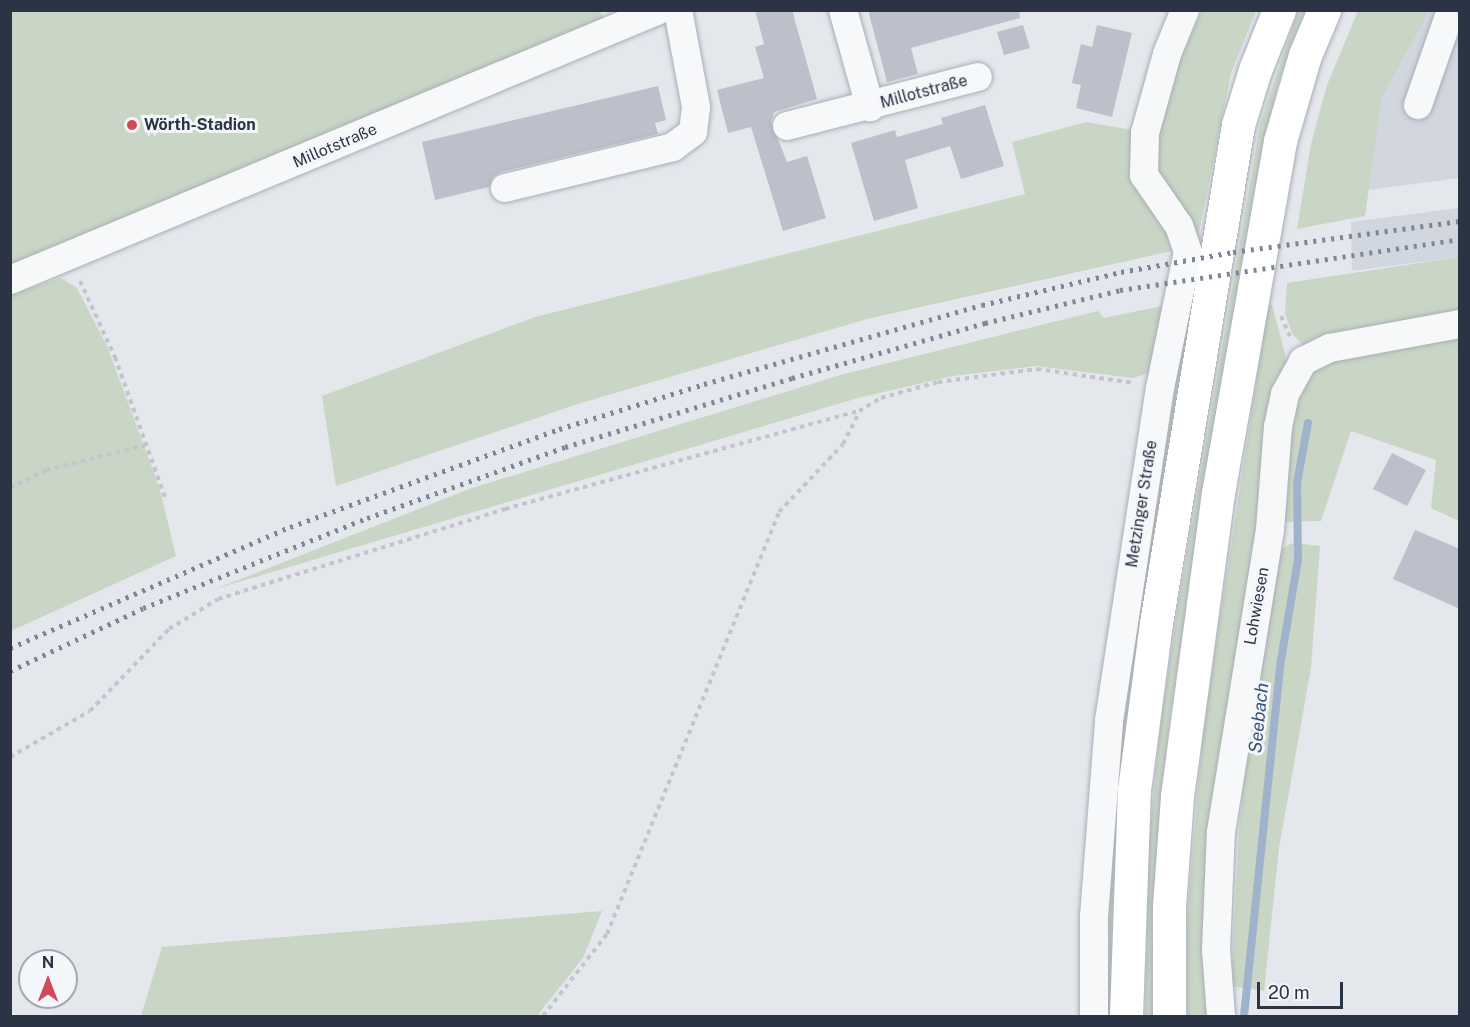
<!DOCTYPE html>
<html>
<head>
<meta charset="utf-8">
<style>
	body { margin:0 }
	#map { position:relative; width:1470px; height:1027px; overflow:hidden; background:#e4e7ec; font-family:"Public Sans",sans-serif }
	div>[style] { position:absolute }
	.built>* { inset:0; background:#d2d6de }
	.green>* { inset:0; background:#c9d6c5 }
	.stream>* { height:8px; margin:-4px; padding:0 4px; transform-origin:4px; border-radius:4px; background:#9fb4cc }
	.building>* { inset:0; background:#bbc0ca }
	.path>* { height:4px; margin-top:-2px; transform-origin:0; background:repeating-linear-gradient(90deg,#c2c5cb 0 4.5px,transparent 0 9px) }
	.roads { filter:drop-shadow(0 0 2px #a9aeb7) drop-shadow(0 0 2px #a9aeb7) }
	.minor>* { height:28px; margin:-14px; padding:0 14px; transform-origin:14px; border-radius:14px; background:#f7f8fa }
	.major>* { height:33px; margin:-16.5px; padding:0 16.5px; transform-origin:16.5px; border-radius:16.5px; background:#fff }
	.rail>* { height:4.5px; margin-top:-2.25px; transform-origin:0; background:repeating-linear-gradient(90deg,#7d8696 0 3px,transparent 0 9px) }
	.dots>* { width:16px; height:16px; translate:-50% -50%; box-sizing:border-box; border:3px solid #f4f6f9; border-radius:50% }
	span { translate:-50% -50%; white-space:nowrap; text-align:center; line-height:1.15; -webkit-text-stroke:6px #f4f6f9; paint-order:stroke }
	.street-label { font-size:16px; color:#2b3445 }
	.poi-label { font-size:16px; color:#2b3445; font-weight:700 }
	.left { translate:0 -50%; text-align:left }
	.water-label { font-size:18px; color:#34527a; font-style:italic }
	.frame { position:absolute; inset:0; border:12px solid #2b3445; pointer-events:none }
	.north { position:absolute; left:18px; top:949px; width:60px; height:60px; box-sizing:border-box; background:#f4f6f9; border:2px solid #a4a8b1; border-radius:50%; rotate:0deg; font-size:16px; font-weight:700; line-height:24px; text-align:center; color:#2b3445 }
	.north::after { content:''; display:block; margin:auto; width:21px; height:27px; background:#d1495b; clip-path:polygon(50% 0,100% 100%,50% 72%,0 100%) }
	.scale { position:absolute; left:1257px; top:982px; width:86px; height:27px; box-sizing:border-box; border:3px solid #2b3445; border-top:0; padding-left:8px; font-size:18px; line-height:21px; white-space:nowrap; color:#2b3445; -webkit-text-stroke:4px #f4f6f9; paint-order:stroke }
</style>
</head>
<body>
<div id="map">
	<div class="built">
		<div style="clip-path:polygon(1417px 11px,1459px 11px,1459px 178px,1368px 190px,1377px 94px)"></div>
		<div style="clip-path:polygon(1459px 208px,1459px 257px,1352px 271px,1351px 222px)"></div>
	</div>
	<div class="green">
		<div style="clip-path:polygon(600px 10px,604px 20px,11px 273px,10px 11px)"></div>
		<div style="clip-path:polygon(1202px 11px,1256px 11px,1231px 73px,1198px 237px,1176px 215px,1154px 178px,1162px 95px)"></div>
		<div style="clip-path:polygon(1298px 11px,1305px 11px,1278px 84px,1258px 170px,1169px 721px,1158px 842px,1154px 1016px,1145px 1016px,1149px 842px,1161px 720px,1178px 608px,1260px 124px)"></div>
		<div style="clip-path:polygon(1358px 11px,1429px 11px,1382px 97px,1365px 216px,1297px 229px,1311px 144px,1327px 85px)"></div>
		<div style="clip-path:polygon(1086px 122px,1138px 131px,1176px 250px,867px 319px,581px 403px,336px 486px,322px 396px,535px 317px,1025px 194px,1012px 142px)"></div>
		<div style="clip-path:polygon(1459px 257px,1459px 316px,1305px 347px,1293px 335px,1285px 314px,1287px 283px)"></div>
		<div style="clip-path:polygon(61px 278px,77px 288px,107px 346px,159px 486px,176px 556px,11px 631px,11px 295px)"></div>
		<div style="clip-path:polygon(1194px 301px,1139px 625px,1115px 834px,1111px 1016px,1101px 1016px,1109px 786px,1187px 302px)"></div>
		<div style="clip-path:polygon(1171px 304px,1149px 373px,1133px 378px,1036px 366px,953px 376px,858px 398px,215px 589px,472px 488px,844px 374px,1098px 311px,1104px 318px)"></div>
		<div style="clip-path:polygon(1268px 305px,1272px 305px,1287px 361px,1213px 1016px,1187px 1016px,1187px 923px,1203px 729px)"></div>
		<div style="clip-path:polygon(1459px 333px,1459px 521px,1431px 508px,1436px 460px,1351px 431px,1321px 521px,1285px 522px,1287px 421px,1313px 366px)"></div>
		<div style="clip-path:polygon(1293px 543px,1320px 546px,1311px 668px,1279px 848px,1264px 991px,1231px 986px,1239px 831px,1250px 723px,1280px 549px)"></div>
		<div style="clip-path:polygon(602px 911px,583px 958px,537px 1016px,141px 1016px,162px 947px)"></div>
	</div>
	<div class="stream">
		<div style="left:1244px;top:1016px;width:358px;rotate:-84.1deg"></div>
		<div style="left:1281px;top:660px;width:101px;rotate:-80.4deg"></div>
		<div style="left:1298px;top:560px;width:77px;rotate:-90.7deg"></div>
		<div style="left:1297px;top:483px;width:61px;rotate:-79.6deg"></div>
	</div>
	<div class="building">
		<div style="clip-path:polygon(755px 10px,792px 10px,817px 99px,774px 112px,771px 122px,787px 162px,807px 156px,826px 218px,783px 231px,751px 127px,728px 133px,717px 90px,764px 78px,755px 47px,764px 44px)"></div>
		<div style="clip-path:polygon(868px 10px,1019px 10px,1020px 18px,911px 48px,918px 74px,887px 82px)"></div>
		<div style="clip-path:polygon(1023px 25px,1030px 48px,1004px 55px,997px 32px)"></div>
		<div style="clip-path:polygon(1097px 25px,1132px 33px,1112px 117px,1076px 108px,1081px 85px,1072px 83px,1081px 44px,1092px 47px)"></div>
		<div style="clip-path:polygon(658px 86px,666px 120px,655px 123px,658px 134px,501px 172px,493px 177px,489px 187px,435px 200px,422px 142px)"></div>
		<div style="clip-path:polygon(985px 105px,1004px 166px,961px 179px,950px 146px,905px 160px,918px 208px,874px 221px,851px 143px,895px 130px,897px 137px,943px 124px,941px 118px)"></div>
		<div style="clip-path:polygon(1392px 453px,1426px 470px,1407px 506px,1373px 489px)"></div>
		<div style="clip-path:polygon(1415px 530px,1460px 549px,1460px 609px,1393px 579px)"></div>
	</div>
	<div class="path">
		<div style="left:80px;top:281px;width:84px;rotate:65.3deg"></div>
		<div style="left:115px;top:357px;width:152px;rotate:70.4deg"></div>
		<div style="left:1281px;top:316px;width:22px;rotate:66deg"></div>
		<div style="left:10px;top:488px;width:40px;rotate:-26.6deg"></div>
		<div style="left:46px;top:470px;width:103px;rotate:-14deg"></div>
		<div style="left:10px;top:757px;width:92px;rotate:-29.9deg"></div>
		<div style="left:90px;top:711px;width:114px;rotate:-46.1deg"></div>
		<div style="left:169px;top:629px;width:57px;rotate:-31.5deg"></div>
		<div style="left:218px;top:599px;width:301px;rotate:-17.4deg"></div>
		<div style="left:505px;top:509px;width:367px;rotate:-15.5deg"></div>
		<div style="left:859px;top:411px;width:26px;rotate:-31deg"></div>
		<div style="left:881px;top:398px;width:59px;rotate:-15.7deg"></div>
		<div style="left:938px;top:382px;width:100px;rotate:-7.5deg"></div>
		<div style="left:1037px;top:369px;width:98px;rotate:8.2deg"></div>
		<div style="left:543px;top:1016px;width:104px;rotate:-52deg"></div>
		<div style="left:607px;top:934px;width:456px;rotate:-67.8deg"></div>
		<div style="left:779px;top:512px;width:93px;rotate:-46.7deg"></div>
		<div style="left:843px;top:444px;width:36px;rotate:-63deg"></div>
	</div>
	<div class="roads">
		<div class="minor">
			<div style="left:843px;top:10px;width:101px;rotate:74.4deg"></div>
			<div style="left:1418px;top:105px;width:101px;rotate:-70.8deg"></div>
			<div style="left:787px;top:126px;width:197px;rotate:-14.4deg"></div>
			<div style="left:505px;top:188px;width:173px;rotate:-13.7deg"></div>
			<div style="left:673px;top:147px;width:25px;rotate:-37deg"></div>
			<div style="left:693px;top:132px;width:25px;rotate:-83deg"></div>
			<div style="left:696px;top:107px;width:99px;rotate:-100.5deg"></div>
			<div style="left:10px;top:280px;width:703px;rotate:-22.59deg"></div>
			<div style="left:1094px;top:1016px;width:99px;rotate:-90deg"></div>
			<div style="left:1094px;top:917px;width:197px;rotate:-85.6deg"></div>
			<div style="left:1109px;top:721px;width:337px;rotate:-81.3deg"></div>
			<div style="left:1160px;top:388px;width:139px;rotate:-78.4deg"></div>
			<div style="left:1188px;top:252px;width:28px;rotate:-109deg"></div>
			<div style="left:1179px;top:226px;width:62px;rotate:-124.5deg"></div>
			<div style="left:1144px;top:175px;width:42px;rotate:-88.6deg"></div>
			<div style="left:1145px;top:133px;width:82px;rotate:-74.4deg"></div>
			<div style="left:1167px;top:54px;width:48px;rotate:-67.8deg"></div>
			<div style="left:1221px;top:1016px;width:66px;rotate:-94.3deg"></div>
			<div style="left:1216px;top:950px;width:118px;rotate:-87.6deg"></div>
			<div style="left:1221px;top:832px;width:306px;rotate:-80.8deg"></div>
			<div style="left:1270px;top:530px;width:103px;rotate:-85.6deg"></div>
			<div style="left:1278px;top:427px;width:34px;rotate:-78deg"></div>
			<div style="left:1285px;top:394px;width:38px;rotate:-61deg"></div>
			<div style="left:1303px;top:361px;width:30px;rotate:-26deg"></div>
			<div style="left:1330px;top:348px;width:132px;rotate:-10.5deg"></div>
		</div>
		<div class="major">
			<div style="left:1126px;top:1016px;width:226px;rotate:-88deg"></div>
			<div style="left:1134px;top:790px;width:168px;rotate:-82.5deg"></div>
			<div style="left:1156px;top:623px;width:505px;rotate:-80.65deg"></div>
			<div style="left:1238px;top:125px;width:58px;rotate:-72.8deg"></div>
			<div style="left:1255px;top:70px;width:65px;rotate:-68.2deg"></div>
			<div style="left:1169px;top:1016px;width:110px;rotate:-90deg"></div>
			<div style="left:1169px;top:906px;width:110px;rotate:-85.8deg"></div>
			<div style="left:1177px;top:796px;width:306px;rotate:-82.3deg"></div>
			<div style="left:1218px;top:493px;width:357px;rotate:-80deg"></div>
			<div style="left:1280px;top:141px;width:90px;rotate:-73.8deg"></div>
			<div style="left:1305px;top:55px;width:49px;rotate:-67.1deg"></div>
		</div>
	</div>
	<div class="rail">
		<div style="left:10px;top:648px;width:305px;rotate:-23.4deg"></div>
		<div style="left:290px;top:527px;width:286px;rotate:-20deg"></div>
		<div style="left:559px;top:429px;width:152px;rotate:-17.2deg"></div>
		<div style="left:704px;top:384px;width:289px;rotate:-15.9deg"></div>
		<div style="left:982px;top:305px;width:143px;rotate:-13.4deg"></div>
		<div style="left:1121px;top:272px;width:114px;rotate:-10.1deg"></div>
		<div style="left:1233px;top:252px;width:229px;rotate:-7.8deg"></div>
		<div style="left:10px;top:671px;width:147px;rotate:-25.3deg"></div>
		<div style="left:143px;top:608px;width:241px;rotate:-21.9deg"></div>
		<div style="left:367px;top:518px;width:210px;rotate:-19.7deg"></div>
		<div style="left:565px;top:447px;width:237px;rotate:-16.9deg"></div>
		<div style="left:792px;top:378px;width:201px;rotate:-15.9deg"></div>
		<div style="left:985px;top:323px;width:139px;rotate:-13.7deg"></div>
		<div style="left:1120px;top:290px;width:344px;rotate:-8.5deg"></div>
	</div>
	<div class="dots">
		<div style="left:132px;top:125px;background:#d1495b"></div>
	</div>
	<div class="street-label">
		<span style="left:924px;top:92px;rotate:-15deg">Millotstraße</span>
		<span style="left:335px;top:146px;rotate:-23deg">Millotstraße</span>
		<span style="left:1142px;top:504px;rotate:-81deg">Metzinger Straße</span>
		<span style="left:1257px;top:606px;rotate:-80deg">Lohwiesen</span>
	</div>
	<div class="poi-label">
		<span class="left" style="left:144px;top:125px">Wörth-Stadion</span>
	</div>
	<div class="water-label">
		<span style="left:1259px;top:718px;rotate:-84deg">Seebach</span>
	</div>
	<div class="frame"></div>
	<div class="north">N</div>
	<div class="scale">20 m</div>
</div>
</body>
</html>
